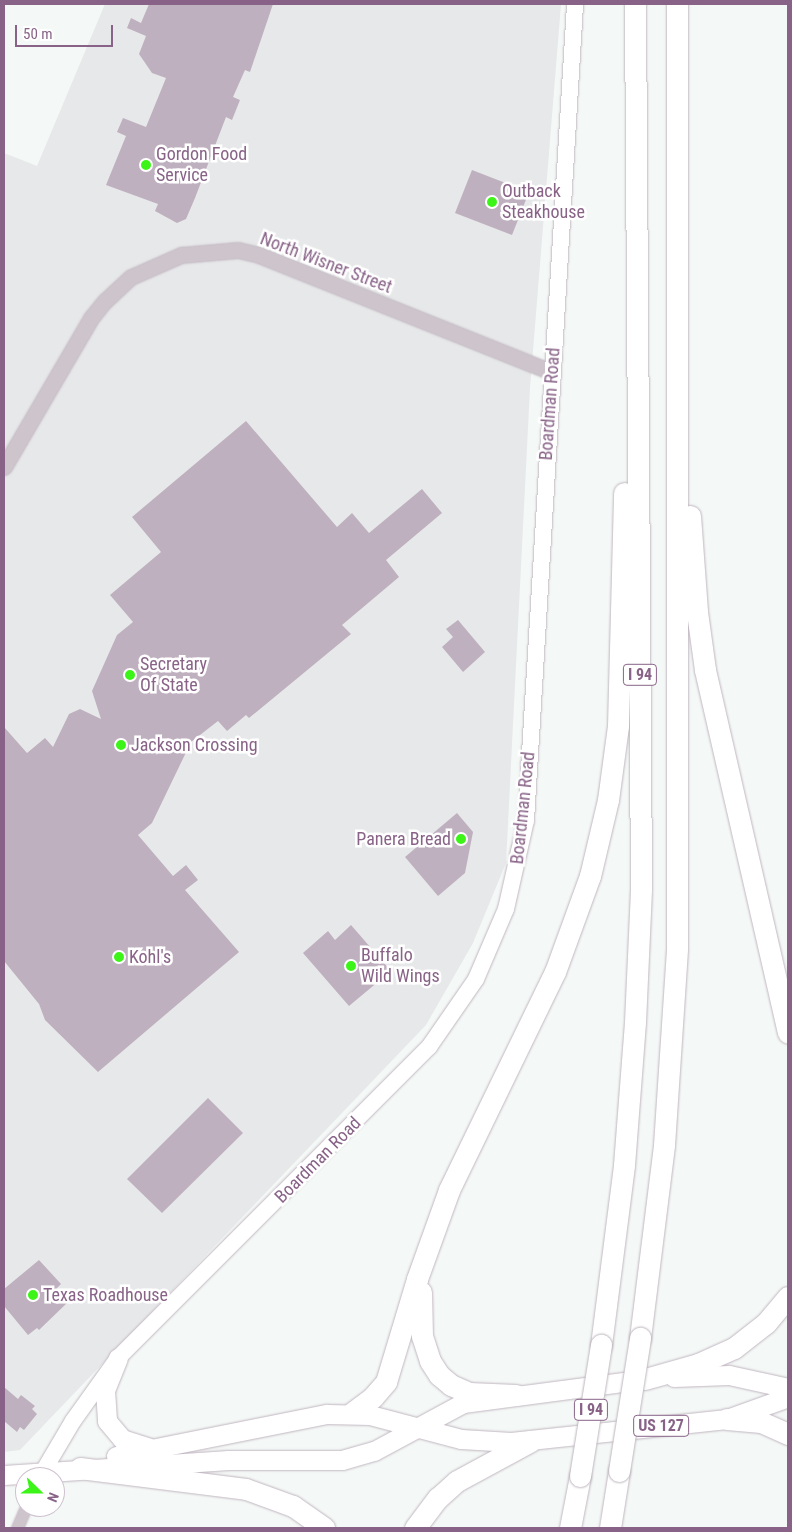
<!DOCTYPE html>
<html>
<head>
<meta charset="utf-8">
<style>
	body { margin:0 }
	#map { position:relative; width:792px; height:1532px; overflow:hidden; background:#f4f8f6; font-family:"Roboto Condensed",sans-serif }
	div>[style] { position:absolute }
	.built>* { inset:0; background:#e7e8e9 }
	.building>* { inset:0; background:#bfb0bf }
	.roads { filter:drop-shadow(0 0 1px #c1b6c1) drop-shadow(0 0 1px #c1b6c1) }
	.minor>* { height:11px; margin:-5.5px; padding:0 5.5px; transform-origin:5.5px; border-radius:5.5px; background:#cdc4cc }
	.tertiary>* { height:15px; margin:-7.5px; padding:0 7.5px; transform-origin:7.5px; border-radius:7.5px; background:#cdc4cc }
	.secondary>* { height:16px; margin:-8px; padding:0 8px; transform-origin:8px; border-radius:8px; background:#fff }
	.primary>* { height:19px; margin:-9.5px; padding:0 9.5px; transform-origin:9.5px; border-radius:9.5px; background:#fff }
	.motorway>* { height:21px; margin:-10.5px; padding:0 10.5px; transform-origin:10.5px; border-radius:10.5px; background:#fff }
	.bridges { filter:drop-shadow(0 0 1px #bdb5bd) drop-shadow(0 0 1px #bdb5bd) }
	.motorway-bridge>* { height:21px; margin:-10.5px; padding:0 10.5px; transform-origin:10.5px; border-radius:10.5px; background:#fff }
	.dots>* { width:14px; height:14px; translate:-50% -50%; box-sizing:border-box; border:2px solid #fff; border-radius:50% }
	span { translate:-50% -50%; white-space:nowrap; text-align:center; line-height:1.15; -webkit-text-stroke:5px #fff; paint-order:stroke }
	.shield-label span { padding:1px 4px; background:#fff; border:1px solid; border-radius:4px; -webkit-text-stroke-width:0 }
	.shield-label { font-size:16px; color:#886387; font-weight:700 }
	.poi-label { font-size:18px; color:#886387 }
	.left { translate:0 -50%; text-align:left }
	.right { translate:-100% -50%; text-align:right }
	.street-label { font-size:18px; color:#886387 }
	.frame { position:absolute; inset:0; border:5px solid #886387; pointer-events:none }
	.north { position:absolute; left:15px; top:1467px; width:50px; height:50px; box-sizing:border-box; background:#fff; border:1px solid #cfc1cf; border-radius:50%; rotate:112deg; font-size:14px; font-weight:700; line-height:20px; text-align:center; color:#886387 }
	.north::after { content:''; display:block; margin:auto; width:18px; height:22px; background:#3df418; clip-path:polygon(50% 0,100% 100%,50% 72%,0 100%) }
	.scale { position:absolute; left:15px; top:25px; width:98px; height:22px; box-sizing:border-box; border:2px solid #886387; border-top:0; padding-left:6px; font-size:15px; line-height:18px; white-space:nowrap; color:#886387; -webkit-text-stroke:4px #fff; paint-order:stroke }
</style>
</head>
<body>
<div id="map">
	<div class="built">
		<div style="clip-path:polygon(105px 4px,561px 4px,530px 388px,506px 863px,473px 943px,426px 1025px,20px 1450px,4px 1452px,4px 153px,37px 166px)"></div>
	</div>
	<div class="building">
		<div style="clip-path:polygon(149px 4px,273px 4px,250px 72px,245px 70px,233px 97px,240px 100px,232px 120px,226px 117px,195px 198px,186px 219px,177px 223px,155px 211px,158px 204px,106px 185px,126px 136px,117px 132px,123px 118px,146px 127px,166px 78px,152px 73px,139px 54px,146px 36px,127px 28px,131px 18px,141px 23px)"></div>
		<div style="clip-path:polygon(472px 170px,529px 192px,512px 235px,455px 213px)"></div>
		<div style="clip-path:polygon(246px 421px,337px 527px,352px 513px,369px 533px,422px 489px,442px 513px,386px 560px,399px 577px,342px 625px,351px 634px,249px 718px,246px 715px,227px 731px,218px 721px,191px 742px,152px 823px,138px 835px,173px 876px,186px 865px,198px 880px,185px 890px,239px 952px,98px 1072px,45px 1020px,39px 1004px,4px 961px,4px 727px,27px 753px,45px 738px,53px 747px,69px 714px,80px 709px,101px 719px,92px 691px,117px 635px,133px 622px,110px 595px,161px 552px,132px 517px)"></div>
		<div style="clip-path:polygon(458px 620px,485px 652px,463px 672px,442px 647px,453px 637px,446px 629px)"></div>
		<div style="clip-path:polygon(457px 813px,473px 832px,465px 873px,438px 896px,405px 857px)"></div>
		<div style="clip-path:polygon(351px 925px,391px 971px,349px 1006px,303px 953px,328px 931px,335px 940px)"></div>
		<div style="clip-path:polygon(208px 1098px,243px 1133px,162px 1213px,127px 1179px)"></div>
		<div style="clip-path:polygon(39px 1260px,61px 1284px,57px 1288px,68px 1302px,39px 1330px,37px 1328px,28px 1335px,4px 1306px,4px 1289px)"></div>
		<div style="clip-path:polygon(4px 1387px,18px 1399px,21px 1395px,35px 1406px,32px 1409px,37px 1414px,24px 1430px,20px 1427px,17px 1432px,4px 1421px)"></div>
	</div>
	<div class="roads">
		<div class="minor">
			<div style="left:17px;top:1528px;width:23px;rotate:-67deg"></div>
		</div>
		<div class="tertiary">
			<div style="left:4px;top:467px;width:173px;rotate:-59.7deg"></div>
			<div style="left:91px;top:318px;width:22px;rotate:-51deg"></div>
			<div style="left:105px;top:301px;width:35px;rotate:-43deg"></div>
			<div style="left:131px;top:277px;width:55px;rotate:-23.7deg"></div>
			<div style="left:181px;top:255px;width:57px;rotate:-5deg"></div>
			<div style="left:238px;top:250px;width:22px;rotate:13deg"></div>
			<div style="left:259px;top:255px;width:315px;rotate:21.8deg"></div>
		</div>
		<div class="secondary">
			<div style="left:44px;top:1470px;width:57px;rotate:-59.4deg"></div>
			<div style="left:73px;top:1421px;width:77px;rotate:-54.5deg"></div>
			<div style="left:118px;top:1358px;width:440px;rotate:-45deg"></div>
			<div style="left:429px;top:1047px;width:83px;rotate:-55.3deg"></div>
			<div style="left:476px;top:979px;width:76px;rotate:-66.8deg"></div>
			<div style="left:506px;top:909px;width:91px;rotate:-77.3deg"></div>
			<div style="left:526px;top:820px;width:817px;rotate:-86.56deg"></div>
		</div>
		<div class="primary">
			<div style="left:118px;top:1358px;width:35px;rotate:112deg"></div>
			<div style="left:105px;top:1391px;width:30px;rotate:86deg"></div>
			<div style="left:107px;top:1421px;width:23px;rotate:50deg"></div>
			<div style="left:122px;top:1439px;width:28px;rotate:18deg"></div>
			<div style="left:674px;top:1377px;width:55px;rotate:-2.1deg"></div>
			<div style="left:729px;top:1375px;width:60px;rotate:12.4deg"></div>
			<div style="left:116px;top:1456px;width:215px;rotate:-11.3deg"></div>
			<div style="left:327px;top:1414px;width:43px;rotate:1.3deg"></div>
			<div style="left:370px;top:1415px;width:94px;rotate:14.8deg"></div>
			<div style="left:461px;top:1439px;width:50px;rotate:3.4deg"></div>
			<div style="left:511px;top:1442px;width:217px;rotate:-6.1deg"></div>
			<div style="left:727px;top:1419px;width:65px;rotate:-19.8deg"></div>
			<div style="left:4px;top:1475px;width:225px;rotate:-3.8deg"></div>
			<div style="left:228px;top:1460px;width:114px"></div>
			<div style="left:342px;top:1460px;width:33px;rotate:-16deg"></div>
			<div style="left:374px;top:1451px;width:101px;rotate:-28.3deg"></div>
			<div style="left:463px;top:1403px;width:185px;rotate:-7.5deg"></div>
		</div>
		<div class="motorway">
			<div style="left:690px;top:516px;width:96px;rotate:85.8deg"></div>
			<div style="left:697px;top:612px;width:59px;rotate:82.1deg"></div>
			<div style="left:705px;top:670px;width:372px;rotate:77.1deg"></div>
			<div style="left:421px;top:1292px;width:44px;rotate:88.7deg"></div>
			<div style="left:422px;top:1336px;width:26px;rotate:72deg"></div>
			<div style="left:430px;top:1361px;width:17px;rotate:57deg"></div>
			<div style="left:439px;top:1375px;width:16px;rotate:40deg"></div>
			<div style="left:451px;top:1385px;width:20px;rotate:24deg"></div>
			<div style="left:469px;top:1393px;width:47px;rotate:2.4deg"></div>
			<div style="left:640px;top:1338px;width:194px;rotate:-82.9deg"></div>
			<div style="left:664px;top:1145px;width:198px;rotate:-86.2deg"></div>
			<div style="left:677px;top:947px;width:943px;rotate:-90deg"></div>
			<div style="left:601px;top:1345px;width:181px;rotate:-82.7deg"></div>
			<div style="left:624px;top:1165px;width:143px;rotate:-85.6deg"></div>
			<div style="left:635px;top:1022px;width:134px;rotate:-87.4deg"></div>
			<div style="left:641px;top:888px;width:884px;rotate:-90.39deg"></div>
			<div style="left:645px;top:1379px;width:55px;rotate:-15.8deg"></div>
			<div style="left:698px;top:1364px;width:39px;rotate:-24deg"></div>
			<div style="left:734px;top:1348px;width:41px;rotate:-38deg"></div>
			<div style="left:766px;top:1323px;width:34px;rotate:-50deg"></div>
			<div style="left:352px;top:1413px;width:26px;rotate:-37deg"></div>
			<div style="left:373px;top:1397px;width:20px;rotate:-49deg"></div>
			<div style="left:386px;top:1382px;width:108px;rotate:-73.2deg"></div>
			<div style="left:417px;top:1279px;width:95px;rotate:-70.2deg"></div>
			<div style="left:449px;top:1190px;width:242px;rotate:-64.1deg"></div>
			<div style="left:555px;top:972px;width:102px;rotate:-70deg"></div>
			<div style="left:590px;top:876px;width:78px;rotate:-76.7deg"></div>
			<div style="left:608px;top:800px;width:75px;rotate:-82.3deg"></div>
			<div style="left:618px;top:726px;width:233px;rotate:-88.5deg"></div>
			<div style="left:727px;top:1419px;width:34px;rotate:5deg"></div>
			<div style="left:761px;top:1422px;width:30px;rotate:24deg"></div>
			<div style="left:80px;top:1468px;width:167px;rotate:7.2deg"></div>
			<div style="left:246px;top:1489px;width:50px;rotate:19.9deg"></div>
			<div style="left:293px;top:1506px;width:38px;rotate:35deg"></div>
			<div style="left:415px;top:1528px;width:38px;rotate:-53deg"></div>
			<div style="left:438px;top:1498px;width:25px;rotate:-42deg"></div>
			<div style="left:457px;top:1481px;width:84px;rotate:-28.4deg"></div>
			<div style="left:570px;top:1528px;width:53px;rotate:-79.1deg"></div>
			<div style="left:610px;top:1528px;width:58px;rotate:-81deg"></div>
		</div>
	</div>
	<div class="bridges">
		<div class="motorway-bridge">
			<div style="left:619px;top:1471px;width:135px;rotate:-81deg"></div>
			<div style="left:580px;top:1476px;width:133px;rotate:-80.9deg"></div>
		</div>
	</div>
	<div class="dots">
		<div style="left:146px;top:165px;background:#3df418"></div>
		<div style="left:492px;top:202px;background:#3df418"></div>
		<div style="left:130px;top:675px;background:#3df418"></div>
		<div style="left:121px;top:745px;background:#3df418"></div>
		<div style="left:461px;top:839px;background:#3df418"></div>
		<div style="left:119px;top:957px;background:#3df418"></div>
		<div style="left:351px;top:966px;background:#3df418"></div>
		<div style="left:33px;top:1295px;background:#3df418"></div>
	</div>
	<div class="shield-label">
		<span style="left:640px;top:675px">I 94</span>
		<span style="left:591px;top:1410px">I 94</span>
		<span style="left:661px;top:1426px">US 127</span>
	</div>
	<div class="poi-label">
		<span class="left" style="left:156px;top:165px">Gordon Food<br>Service</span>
		<span class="left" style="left:502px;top:202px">Outback<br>Steakhouse</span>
		<span class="left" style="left:140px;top:675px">Secretary<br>Of State</span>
		<span class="left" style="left:131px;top:745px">Jackson Crossing</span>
		<span class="right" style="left:451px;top:839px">Panera Bread</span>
		<span class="left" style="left:361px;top:966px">Buffalo<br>Wild Wings</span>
		<span class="left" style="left:129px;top:957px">Kohl's</span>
		<span class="left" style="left:43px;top:1295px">Texas Roadhouse</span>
	</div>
	<div class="street-label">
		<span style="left:326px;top:263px;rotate:21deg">North Wisner Street</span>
		<span style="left:550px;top:404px;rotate:-86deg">Boardman Road</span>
		<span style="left:523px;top:808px;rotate:-84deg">Boardman Road</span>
		<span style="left:318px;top:1160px;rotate:-45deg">Boardman Road</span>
	</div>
	<div class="frame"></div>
	<div class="north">N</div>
	<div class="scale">50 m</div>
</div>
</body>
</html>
